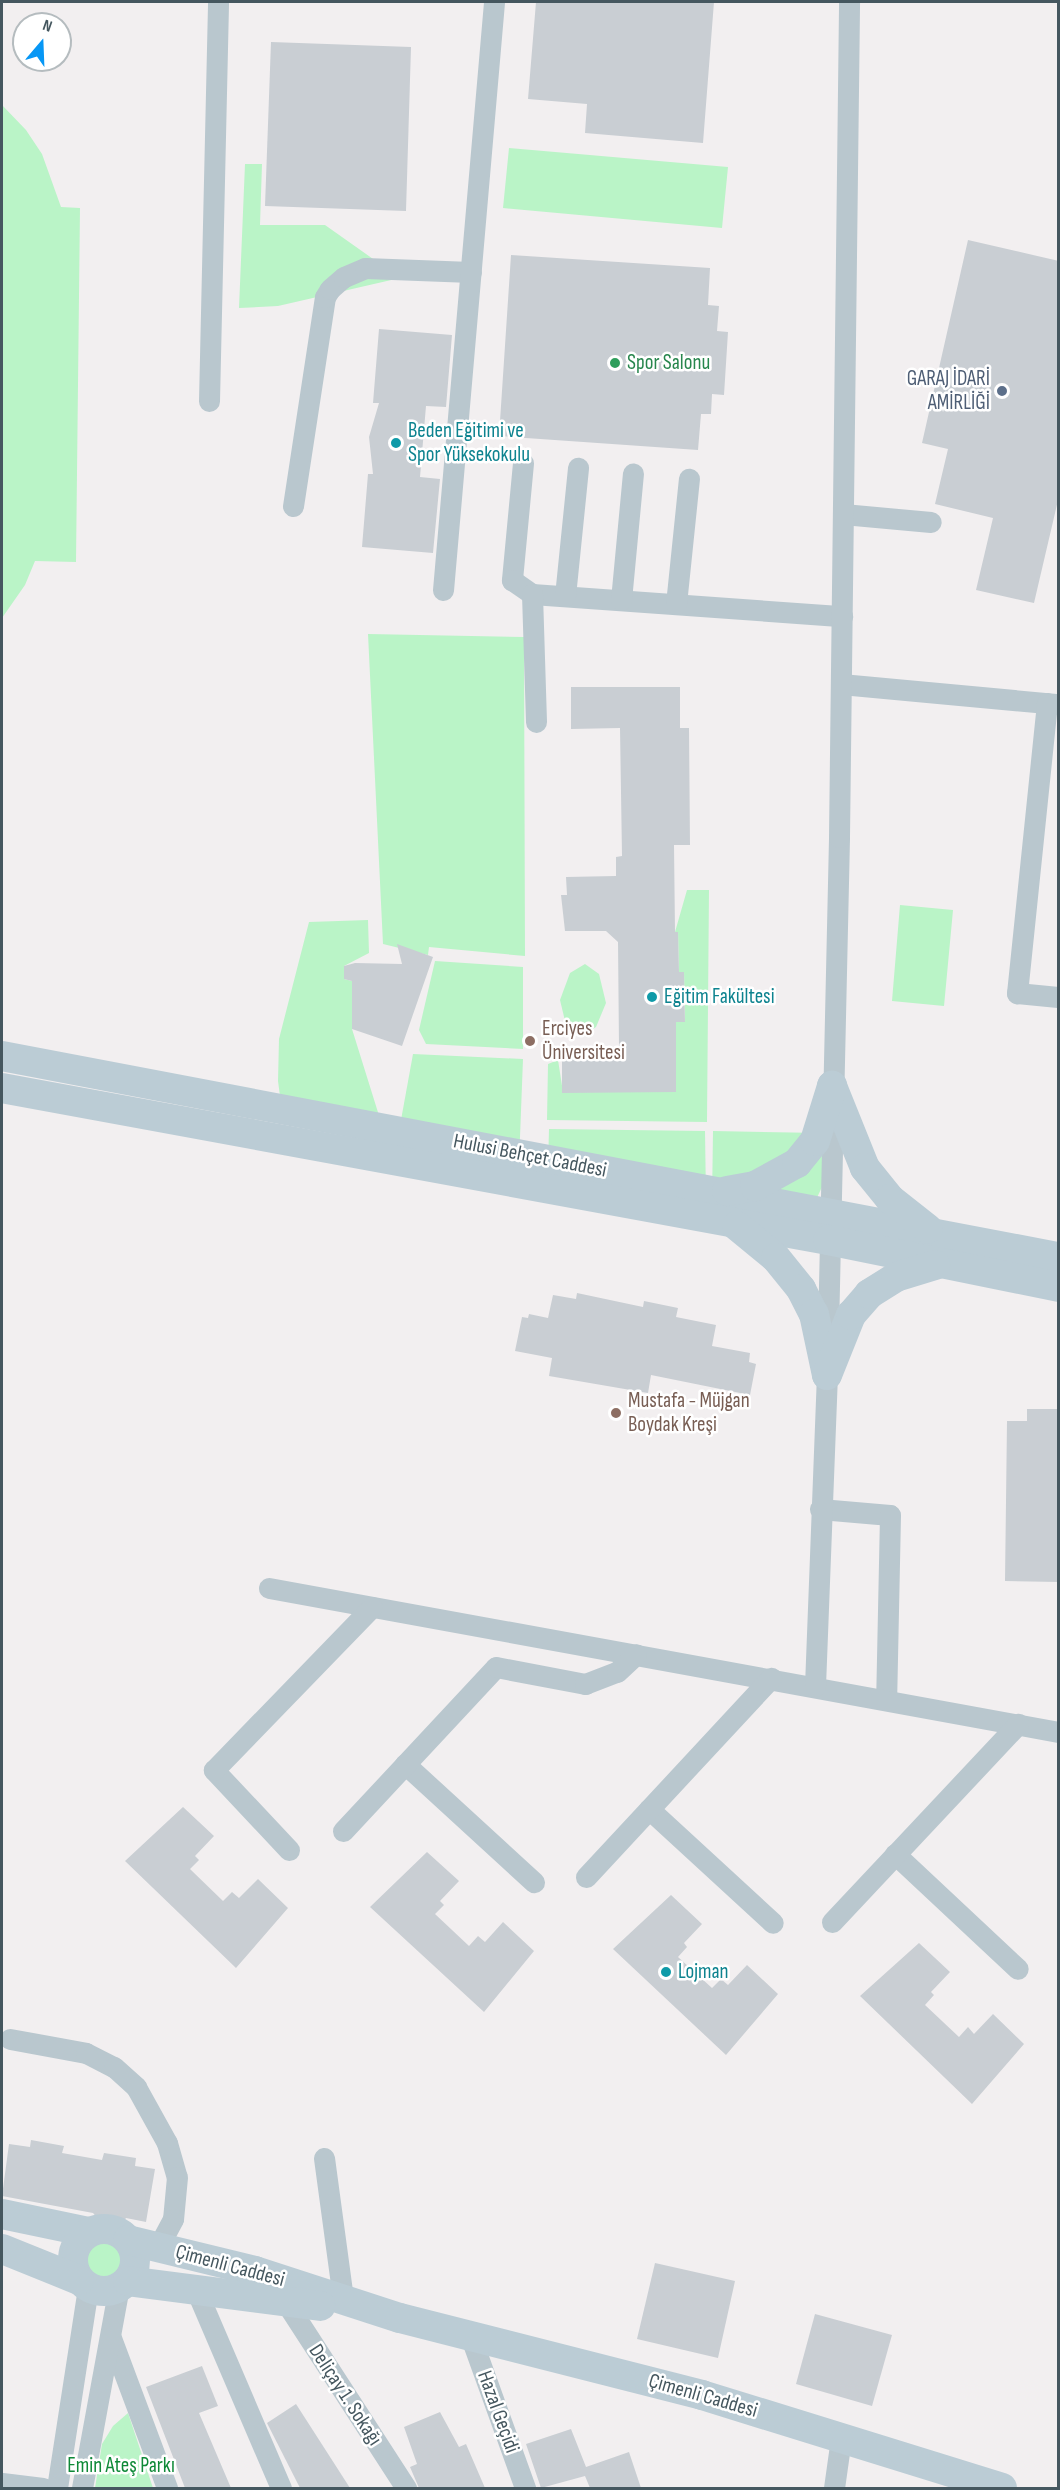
<!DOCTYPE html>
<html>
<head>
<meta charset="utf-8">
<style>
	body { margin:0 }
	#map { position:relative; width:1060px; height:2490px; overflow:hidden; background:#f2eff0; font-family:"Sofia Sans Condensed",sans-serif }
	div>[style] { position:absolute }
	.green>* { inset:0; background:#baf4c7 }
	.round { border-radius:50% }
	.building>* { inset:0; background:#c9ced3 }
	.street>* { height:21px; margin:-10.5px; padding:0 10.5px; transform-origin:10.5px; border-radius:10.5px; background:#b9c7ce }
	.secondary>* { height:30px; margin:-15px; padding:0 15px; transform-origin:15px; border-radius:15px; background:#bbccd5 }
	.secondary>.ring { margin:-15px; padding:0; box-sizing:content-box; background:none; border:30px solid #bbccd5; border-radius:50% }
	.dots>* { width:16px; height:16px; translate:-50% -50%; box-sizing:border-box; border:3px solid #fff; border-radius:50% }
	span { translate:-50% -50%; white-space:nowrap; text-align:center; line-height:1.15; -webkit-text-stroke:5px #fff; paint-order:stroke }
	.leisure-label { font-size:21px; color:#27864d }
	.left { translate:0 -50%; text-align:left }
	.service-label { font-size:21px; color:#4e5e75 }
	.right { translate:-100% -50%; text-align:right }
	.culture-label { font-size:21px; color:#0d838f }
	.education-label { font-size:21px; color:#785e54 }
	.street-label { font-size:21px; color:#45575f }
	.park-label { font-size:21px; color:#0e8937 }
	.frame { position:absolute; inset:0; border:3px solid #45575f; pointer-events:none }
	.north { position:absolute; left:12px; top:12px; width:60px; height:60px; box-sizing:border-box; background:#fff; border:2px solid #b5bcbf; border-radius:50%; rotate:19deg; font-size:16px; font-weight:700; line-height:24px; text-align:center; color:#45575f }
	.north::after { content:''; display:block; margin:auto; width:21px; height:27px; background:#0797f5; clip-path:polygon(50% 0,100% 100%,50% 72%,0 100%) }
</style>
</head>
<body>
<div id="map">
	<div class="green">
		<div style="clip-path:polygon(2px 105px,26px 130px,42px 154px,61px 207px,80px 208px,76px 562px,35px 561px,25px 585px,2px 618px)"></div>
		<div style="clip-path:polygon(509px 148px,728px 167px,722px 228px,503px 208px)"></div>
		<div style="clip-path:polygon(245px 164px,262px 164px,260px 225px,325px 225px,400px 278px,278px 306px,239px 308px)"></div>
		<div style="clip-path:polygon(368px 634px,524px 637px,525px 956px,429px 947px,428px 955px,383px 944px)"></div>
		<div style="clip-path:polygon(687px 890px,709px 890px,707px 1122px,547px 1120px,548px 1064px,558px 1060px,563px 1092px,676px 1092px,676px 1022px,685px 1021px,684px 972px,679px 972px,678px 932px,675px 932px)"></div>
		<div style="clip-path:polygon(900px 905px,953px 910px,944px 1006px,892px 1001px)"></div>
		<div style="clip-path:polygon(368px 920px,369px 953px,344px 966px,344px 979px,352px 981px,352px 1029px,386px 1138px,283px 1119px,278px 1081px,279px 1039px,309px 922px)"></div>
		<div style="clip-path:polygon(435px 961px,523px 967px,523px 1049px,426px 1044px,419px 1030px)"></div>
		<div style="clip-path:polygon(585px 964px,599px 974px,606px 1003px,596px 1027px,580px 1037px,566px 1025px,560px 1000px,570px 973px)"></div>
		<div style="clip-path:polygon(413px 1054px,523px 1059px,519px 1163px,397px 1142px)"></div>
		<div style="clip-path:polygon(549px 1129px,705px 1131px,706px 1199px,548px 1168px)"></div>
		<div style="clip-path:polygon(713px 1131px,823px 1133px,822px 1187px,814px 1204px,712px 1200px)"></div>
		<div class="round" style="left:86px;top:2242px;width:36px;height:36px"></div>
		<div style="clip-path:polygon(128px 2413px,153px 2488px,95px 2488px,102px 2444px,113px 2426px)"></div>
	</div>
	<div class="building">
		<div style="clip-path:polygon(536px 2px,714px 2px,703px 143px,585px 133px,587px 104px,528px 99px)"></div>
		<div style="clip-path:polygon(271px 42px,411px 47px,406px 211px,265px 206px)"></div>
		<div style="clip-path:polygon(968px 240px,1059px 261px,1059px 496px,1034px 603px,976px 590px,993px 518px,935px 504px,948px 449px,922px 443px)"></div>
		<div style="clip-path:polygon(511px 255px,710px 268px,708px 305px,719px 306px,717px 331px,728px 332px,724px 395px,712px 394px,711px 414px,701px 414px,698px 450px,499px 436px)"></div>
		<div style="clip-path:polygon(379px 329px,452px 335px,446px 407px,426px 406px,420px 477px,440px 479px,433px 553px,362px 547px,368px 474px,373px 474px,369px 437px,379px 403px,373px 403px)"></div>
		<div style="clip-path:polygon(571px 687px,680px 687px,680px 728px,689px 728px,690px 845px,674px 845px,675px 932px,678px 932px,679px 972px,684px 972px,685px 1022px,676px 1022px,676px 1092px,562px 1093px,562px 1048px,619px 1047px,618px 942px,606px 931px,565px 931px,561px 895px,567px 895px,566px 877px,616px 876px,616px 857px,622px 856px,620px 728px,571px 729px)"></div>
		<div style="clip-path:polygon(397px 944px,433px 957px,402px 1046px,352px 1029px,352px 981px,344px 979px,344px 966px,355px 963px,402px 964px)"></div>
		<div style="clip-path:polygon(577px 1293px,643px 1307px,644px 1301px,678px 1308px,676px 1317px,716px 1325px,712px 1346px,750px 1353px,749px 1362px,756px 1364px,750px 1395px,651px 1375px,648px 1393px,549px 1376px,552px 1358px,515px 1351px,522px 1317px,528px 1318px,529px 1314px,548px 1318px,553px 1295px,576px 1299px)"></div>
		<div style="clip-path:polygon(1027px 1409px,1059px 1409px,1059px 1582px,1005px 1581px,1007px 1421px,1027px 1421px)"></div>
		<div style="clip-path:polygon(183px 1807px,214px 1836px,195px 1856px,199px 1860px,190px 1869px,223px 1901px,232px 1892px,239px 1898px,258px 1879px,288px 1908px,236px 1968px,125px 1861px)"></div>
		<div style="clip-path:polygon(427px 1852px,459px 1881px,440px 1901px,444px 1905px,435px 1914px,469px 1946px,478px 1936px,485px 1942px,503px 1922px,534px 1951px,484px 2012px,370px 1907px)"></div>
		<div style="clip-path:polygon(671px 1895px,702px 1924px,684px 1943px,687px 1947px,678px 1957px,712px 1988px,721px 1979px,728px 1985px,747px 1965px,778px 1994px,726px 2055px,613px 1949px)"></div>
		<div style="clip-path:polygon(919px 1943px,950px 1972px,931px 1992px,934px 1995px,925px 2005px,959px 2037px,968px 2027px,974px 2034px,993px 2014px,1024px 2044px,972px 2104px,860px 1996px)"></div>
		<div style="clip-path:polygon(31px 2140px,64px 2146px,62px 2153px,102px 2160px,104px 2153px,136px 2158px,135px 2166px,155px 2169px,146px 2222px,126px 2218px,121px 2225px,101px 2222px,93px 2213px,2px 2196px,9px 2144px,30px 2147px)"></div>
		<div style="clip-path:polygon(655px 2263px,735px 2281px,718px 2358px,637px 2339px)"></div>
		<div style="clip-path:polygon(815px 2314px,892px 2335px,872px 2406px,796px 2384px)"></div>
		<div style="clip-path:polygon(202px 2366px,218px 2406px,199px 2413px,231px 2488px,185px 2488px,146px 2387px)"></div>
		<div style="clip-path:polygon(296px 2404px,350px 2488px,300px 2488px,267px 2423px)"></div>
		<div style="clip-path:polygon(440px 2412px,459px 2447px,466px 2444px,485px 2488px,419px 2488px,410px 2467px,417px 2464px,404px 2427px)"></div>
		<div style="clip-path:polygon(571px 2429px,586px 2467px,629px 2452px,641px 2488px,590px 2488px,585px 2476px,541px 2488px,526px 2444px)"></div>
	</div>
	<div class="street">
		<div style="left:209px;top:401px;width:399px;rotate:-88.7deg"></div>
		<div style="left:523px;top:463px;width:118px;rotate:95.4deg"></div>
		<div style="left:512px;top:580px;width:24px;rotate:35deg"></div>
		<div style="left:532px;top:594px;width:311px;rotate:4.1deg"></div>
		<div style="left:293px;top:506px;width:211px;rotate:-81.3deg"></div>
		<div style="left:325px;top:297px;width:9px;rotate:-58deg"></div>
		<div style="left:330px;top:289px;width:18px;rotate:-41deg"></div>
		<div style="left:344px;top:277px;width:23px;rotate:-23deg"></div>
		<div style="left:365px;top:268px;width:106px;rotate:2.2deg"></div>
		<div style="left:843px;top:514px;width:88px;rotate:5.2deg"></div>
		<div style="left:443px;top:590px;width:590px;rotate:-85.04deg"></div>
		<div style="left:532px;top:594px;width:128px;rotate:88.2deg"></div>
		<div style="left:565px;top:596px;width:129px;rotate:-84.2deg"></div>
		<div style="left:621px;top:600px;width:127px;rotate:-84.6deg"></div>
		<div style="left:676px;top:604px;width:126px;rotate:-84.1deg"></div>
		<div style="left:841px;top:684px;width:218px;rotate:5.3deg"></div>
		<div style="left:1047px;top:703px;width:292px;rotate:95.9deg"></div>
		<div style="left:1017px;top:993px;width:41px;rotate:5.6deg"></div>
		<div style="left:820px;top:1509px;width:70px;rotate:4.9deg"></div>
		<div style="left:890px;top:1515px;width:184px;rotate:91.2deg"></div>
		<div style="left:269px;top:1588px;width:802px;rotate:10.34deg"></div>
		<div style="left:815px;top:1686px;width:311px;rotate:-87.8deg"></div>
		<div style="left:827px;top:1375px;width:538px;rotate:-88.72deg"></div>
		<div style="left:839px;top:837px;width:835px;rotate:-89.31deg"></div>
		<div style="left:405px;top:1764px;width:175px;rotate:42.5deg"></div>
		<div style="left:649px;top:1809px;width:168px;rotate:42.6deg"></div>
		<div style="left:343px;top:1831px;width:224px;rotate:-47deg"></div>
		<div style="left:496px;top:1667px;width:91px;rotate:10.8deg"></div>
		<div style="left:585px;top:1684px;width:34px;rotate:-21deg"></div>
		<div style="left:617px;top:1672px;width:26px;rotate:-43deg"></div>
		<div style="left:289px;top:1850px;width:110px;rotate:-133.2deg"></div>
		<div style="left:214px;top:1770px;width:227px;rotate:-45.9deg"></div>
		<div style="left:895px;top:1854px;width:168px;rotate:43.1deg"></div>
		<div style="left:586px;top:1877px;width:272px;rotate:-47.1deg"></div>
		<div style="left:832px;top:1922px;width:272px;rotate:-46.8deg"></div>
		<div style="left:10px;top:2039px;width:77px;rotate:10.4deg"></div>
		<div style="left:86px;top:2053px;width:31px;rotate:27deg"></div>
		<div style="left:114px;top:2067px;width:30px;rotate:42deg"></div>
		<div style="left:136px;top:2087px;width:64px;rotate:61deg"></div>
		<div style="left:167px;top:2143px;width:35px;rotate:74deg"></div>
		<div style="left:177px;top:2177px;width:42px;rotate:95.4deg"></div>
		<div style="left:173px;top:2219px;width:32px;rotate:118deg"></div>
		<div style="left:324px;top:2158px;width:142px;rotate:82.3deg"></div>
		<div style="left:197px;top:2292px;width:213px;rotate:66.8deg"></div>
		<div style="left:285px;top:2301px;width:223px;rotate:57.1deg"></div>
		<div style="left:470px;top:2335px;width:163px;rotate:70.2deg"></div>
		<div style="left:111px;top:2338px;width:160px;rotate:69.5deg"></div>
		<div style="left:2px;top:2483px;width:41px;rotate:7deg"></div>
		<div style="left:57px;top:2488px;width:203px;rotate:-81.2deg"></div>
		<div style="left:82px;top:2488px;width:204px;rotate:-79.6deg"></div>
		<div style="left:834px;top:2488px;width:50px;rotate:-82deg"></div>
	</div>
	<div class="secondary">
		<div style="left:2px;top:1056px;width:1075px;rotate:10.78deg"></div>
		<div style="left:832px;top:1086px;width:88px;rotate:68.1deg"></div>
		<div style="left:865px;top:1168px;width:40px;rotate:51deg"></div>
		<div style="left:890px;top:1199px;width:48px;rotate:38.3deg"></div>
		<div style="left:2px;top:1088px;width:840px;rotate:10.43deg"></div>
		<div style="left:828px;top:1240px;width:235px;rotate:11.5deg"></div>
		<div style="left:727px;top:1191px;width:28px;rotate:-10deg"></div>
		<div style="left:755px;top:1186px;width:48px;rotate:-28.7deg"></div>
		<div style="left:797px;top:1163px;width:28px;rotate:-51deg"></div>
		<div style="left:815px;top:1141px;width:58px;rotate:-72.8deg"></div>
		<div style="left:737px;top:1226px;width:50px;rotate:39.4deg"></div>
		<div style="left:776px;top:1258px;width:40px;rotate:51deg"></div>
		<div style="left:801px;top:1289px;width:28px;rotate:63deg"></div>
		<div style="left:814px;top:1314px;width:62px;rotate:78deg"></div>
		<div style="left:827px;top:1375px;width:65px;rotate:-68.2deg"></div>
		<div style="left:851px;top:1315px;width:28px;rotate:-49deg"></div>
		<div style="left:869px;top:1294px;width:32px;rotate:-32deg"></div>
		<div style="left:896px;top:1277px;width:41px;rotate:-17.1deg"></div>
		<div style="left:2px;top:2214px;width:88px;rotate:11.8deg"></div>
		<div class="ring" style="left:73px;top:2229px;width:32px;height:32px"></div>
		<div style="left:128px;top:2240px;width:131px;rotate:13.7deg"></div>
		<div style="left:255px;top:2271px;width:152px;rotate:18deg"></div>
		<div style="left:400px;top:2318px;width:312px;rotate:14.3deg"></div>
		<div style="left:702px;top:2395px;width:314px;rotate:17.2deg"></div>
		<div style="left:2px;top:2249px;width:83px;rotate:21.9deg"></div>
		<div style="left:128px;top:2281px;width:194px;rotate:7.4deg"></div>
	</div>
	<div class="dots">
		<div style="left:615px;top:363px;background:#2e9e5b"></div>
		<div style="left:1002px;top:391px;background:#5c6f8a"></div>
		<div style="left:396px;top:443px;background:#0f9aa8"></div>
		<div style="left:652px;top:997px;background:#0f9aa8"></div>
		<div style="left:530px;top:1041px;background:#8d6e63"></div>
		<div style="left:616px;top:1413px;background:#8d6e63"></div>
		<div style="left:666px;top:1972px;background:#0f9aa8"></div>
	</div>
	<div class="leisure-label">
		<span class="left" style="left:627px;top:363px">Spor Salonu</span>
	</div>
	<div class="service-label">
		<span class="right" style="left:990px;top:391px">GARAJ İDARİ<br>AMİRLİĞİ</span>
	</div>
	<div class="culture-label">
		<span class="left" style="left:408px;top:443px">Beden Eğitimi ve<br>Spor Yüksekokulu</span>
		<span class="left" style="left:664px;top:997px">Eğitim Fakültesi</span>
		<span class="left" style="left:678px;top:1972px">Lojman</span>
	</div>
	<div class="education-label">
		<span class="left" style="left:542px;top:1041px">Erciyes<br>Üniversitesi</span>
		<span class="left" style="left:628px;top:1413px">Mustafa - Müjgan<br>Boydak Kreşi</span>
	</div>
	<div class="street-label">
		<span style="left:530px;top:1156px;rotate:11deg">Hulusi Behçet Caddesi</span>
		<span style="left:230px;top:2266px;rotate:15deg">Çimenli Caddesi</span>
		<span style="left:345px;top:2395px;rotate:57deg">Deliçay 1. Sokağı</span>
		<span style="left:703px;top:2396px;rotate:16deg">Çimenli Caddesi</span>
		<span style="left:498px;top:2412px;rotate:70deg">Hazal Geçidi</span>
	</div>
	<div class="park-label">
		<span style="left:121px;top:2466px">Emin Ateş Parkı</span>
	</div>
	<div class="frame"></div>
	<div class="north">N</div>
</div>
</body>
</html>
